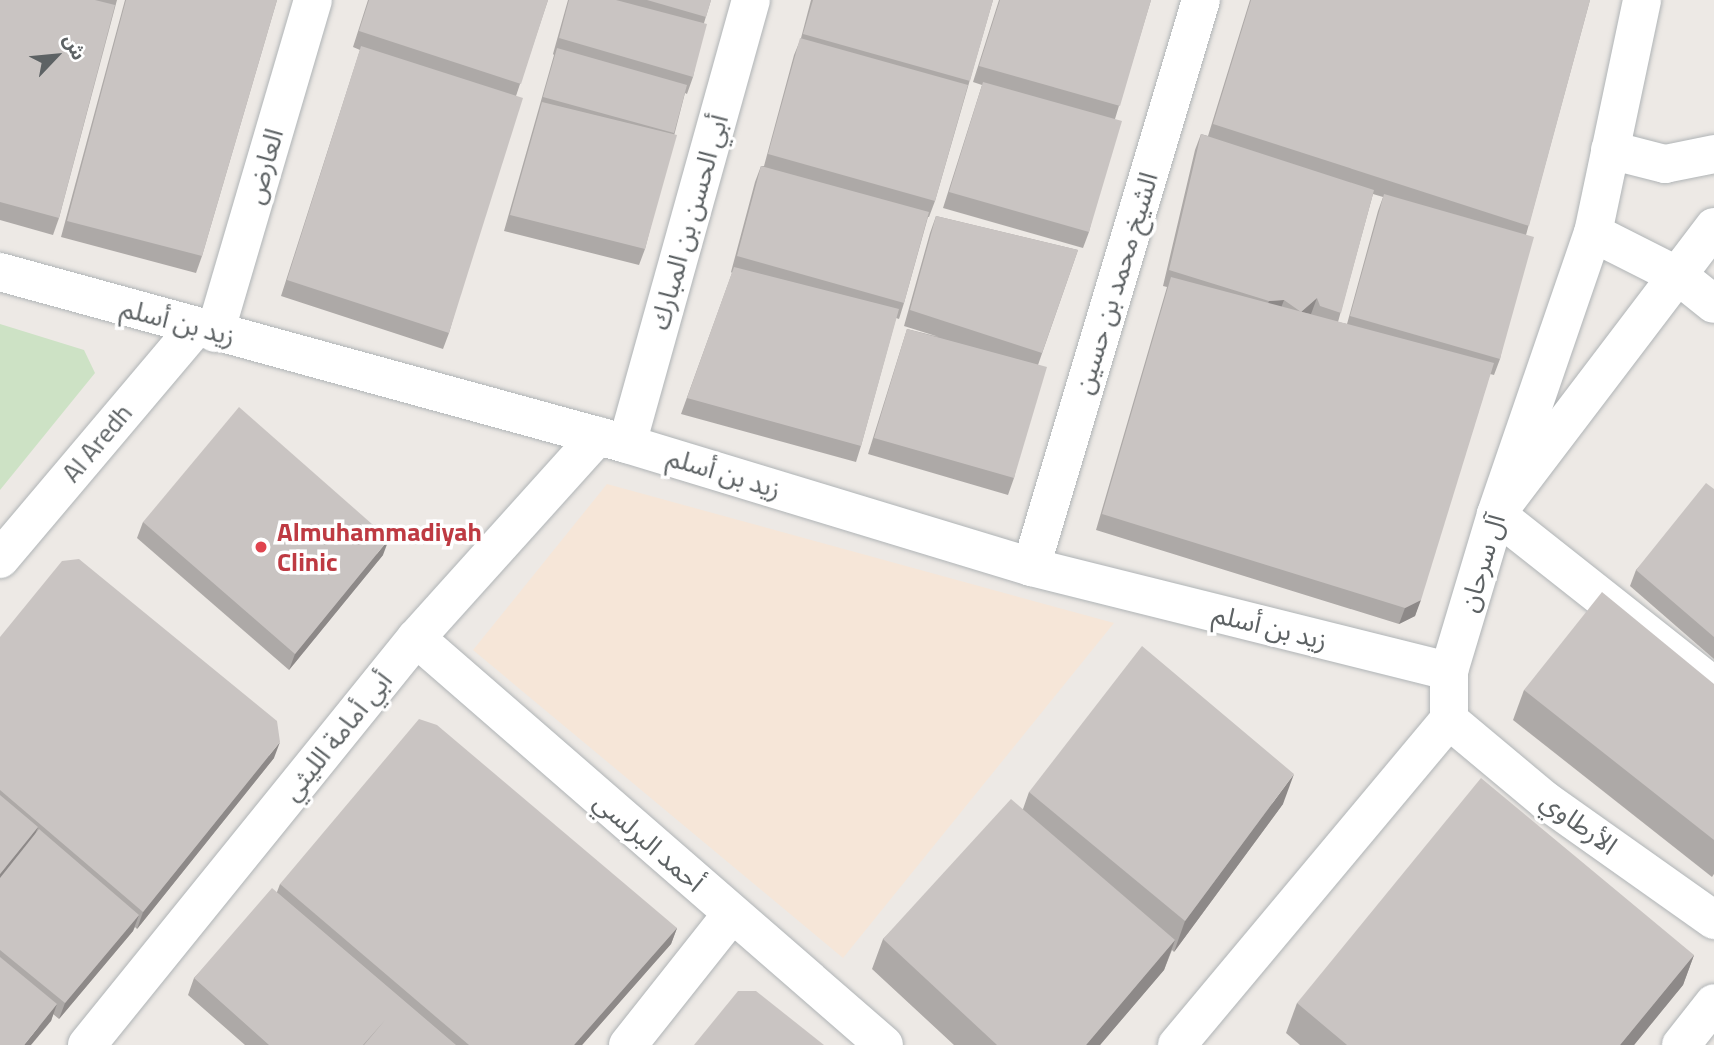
<!DOCTYPE html>
<html>
<head>
<meta charset="utf-8">
<style>
	body { margin:0 }
	#map { position:relative; width:1714px; height:1045px; overflow:hidden; background:#ede9e5; font-family:"Titillium Web","Noto Sans Arabic",sans-serif }
	div>[style] { position:absolute }
	.green>* { inset:0; background:#cde2c5 }
	.sand>* { inset:0; background:#f6e6d8 }
	.roads { filter:drop-shadow(0 0 2px #b0b4b6) drop-shadow(0 0 2px #b0b4b6) }
	.minor>* { height:38px; margin:-19px; padding:0 19px; transform-origin:19px; border-radius:19px; background:#fff }
	.wall>* { inset:0; background:#ada9a7 }
	.shaded-wall>* { inset:0; background:#8d8988 }
	.building>* { inset:0; background:#c9c4c2 }
	.dots>* { width:19px; height:19px; translate:-50% -50%; box-sizing:border-box; border:4px solid #fff; border-radius:50% }
	span { translate:-50% -50%; white-space:nowrap; text-align:center; line-height:1.15; -webkit-text-stroke:7px #fff; paint-order:stroke }
	.street-label { font-size:26px; color:#5d6264 }
	.health-label { font-size:26px; color:#be3a42; font-weight:700 }
	.left { translate:0 -50%; text-align:left }
	.north { position:absolute; left:21px; top:21px; width:70px; height:70px; -webkit-text-stroke:5px #fff; paint-order:stroke; rotate:64deg; font-size:19px; font-weight:700; line-height:28px; text-align:center; color:#5d6264 }
	.north::after { content:''; display:block; margin:auto; width:24px; height:32px; background:#5d6264; clip-path:polygon(50% 0,100% 100%,50% 72%,0 100%) }
</style>
</head>
<body>
<div id="map">
	<div class="green">
		<div style="clip-path:polygon(0 324px,84px 350px,95px 373px,0 490px)"></div>
	</div>
	<div class="sand">
		<div style="clip-path:polygon(607px 484px,1114px 623px,843px 958px,473px 650px)"></div>
	</div>
	<div class="roads">
		<div class="minor">
			<div style="left:1610px;top:150px;width:57px;rotate:14.3deg"></div>
			<div style="left:1665px;top:164px;width:50px;rotate:-11.5deg"></div>
			<div style="left:1714px;top:227px;width:360px;rotate:127.2deg"></div>
			<div style="left:1496px;top:514px;width:278px;rotate:38.3deg"></div>
			<div style="left:1593px;top:233px;width:97px;rotate:26.8deg"></div>
			<div style="left:1680px;top:277px;width:43px;rotate:38.5deg"></div>
			<div style="left:0;top:272px;width:650px;rotate:15.34deg"></div>
			<div style="left:627px;top:444px;width:422px;rotate:16.9deg"></div>
			<div style="left:1031px;top:567px;width:431px;rotate:14deg"></div>
			<div style="left:215px;top:333px;width:347px;rotate:-73.6deg"></div>
			<div style="left:627px;top:444px;width:461px;rotate:-74.4deg"></div>
			<div style="left:0;top:559px;width:302px;rotate:-49.8deg"></div>
			<div style="left:1031px;top:567px;width:592px;rotate:-73.31deg"></div>
			<div style="left:416px;top:638px;width:620px;rotate:41.01deg"></div>
			<div style="left:1449px;top:720px;width:126px;rotate:39.9deg"></div>
			<div style="left:1546px;top:801px;width:206px;rotate:35.3deg"></div>
			<div style="left:87px;top:1045px;width:523px;rotate:-51.05deg"></div>
			<div style="left:416px;top:638px;width:272px;rotate:-48deg"></div>
			<div style="left:628px;top:1045px;width:166px;rotate:-51.6deg"></div>
			<div style="left:1177px;top:1045px;width:424px;rotate:-50.1deg"></div>
			<div style="left:1449px;top:720px;width:49px;rotate:-90deg"></div>
			<div style="left:1449px;top:671px;width:164px;rotate:-73.3deg"></div>
			<div style="left:1496px;top:514px;width:297px;rotate:-71deg"></div>
			<div style="left:1593px;top:233px;width:238px;rotate:-78.1deg"></div>
			<div style="left:1681px;top:1045px;width:53px;rotate:-51.8deg"></div>
		</div>
	</div>
	<div class="wall">
		<div style="clip-path:polygon(0 0,117px 0,59px 218px,53px 235px,0 220px)"></div>
		<div style="clip-path:polygon(125px 0,277px 0,202px 256px,196px 273px,61px 237px)"></div>
		<div style="clip-path:polygon(368px 0,548px 0,516px 96px,449px 333px,443px 349px,281px 296px,360px 50px,353px 47px)"></div>
		<div style="clip-path:polygon(568px 0,711px 0,704px 23px,693px 77px,687px 94px,685px 93px,645px 249px,639px 265px,504px 231px,554px 55px,553px 54px)"></div>
		<div style="clip-path:polygon(811px 0,993px 0,935px 201px,929px 217px,928px 217px,904px 303px,899px 319px,896px 318px,861px 446px,856px 462px,681px 414px,732px 273px,731px 272px,755px 182px,761px 166px,764px 166px,794px 55px,801px 38px)"></div>
		<div style="clip-path:polygon(999px 0,1151px 0,1115px 119px,1089px 232px,1083px 248px,943px 208px,982px 85px,973px 82px)"></div>
		<div style="clip-path:polygon(evenodd,1250px 0,1590px 0,1526px 235px,1500px 359px,1494px 375px,1490px 374px,1415px 616px,1399px 624px,1096px 530px,1167px 287px,1163px 286px,1195px 150px,1201px 134px,1208px 136px,1250px 0,1373px 194px,1383px 197px,1378px 211px,1347px 324px,1338px 322px,1373px 194px)"></div>
		<div style="clip-path:polygon(936px 216px,1078px 250px,1038px 365px,1014px 478px,1008px 495px,868px 454px,907px 329px,939px 337px,904px 326px,930px 233px)"></div>
		<div style="clip-path:polygon(1714px 489px,1714px 659px,1630px 586px,1636px 570px)"></div>
		<div style="clip-path:polygon(143px 522px,383px 555px,289px 670px,137px 538px)"></div>
		<div style="clip-path:polygon(0 637px,274px 758px,137px 929px,135px 927px,133px 931px,59px 1019px,53px 1014px,51px 1021px,0 1045px)"></div>
		<div style="clip-path:polygon(1714px 684px,1714px 874px,1712px 877px,1513px 720px,1524px 690px)"></div>
		<div style="clip-path:polygon(1029px 792px,1283px 804px,1174px 952px,1172px 950px,1164px 970px,1100px 1045px,954px 1045px,872px 969px,883px 939px,1023px 809px)"></div>
		<div style="clip-path:polygon(280px 884px,677px 928px,671px 944px,582px 1045px,245px 1045px,188px 995px,194px 978px,277px 892px)"></div>
		<div style="clip-path:polygon(1694px 955px,1683px 985px,1634px 1045px,1300px 1045px,1286px 1033px,1297px 1003px)"></div>
	</div>
	<div class="shaded-wall">
		<div style="clip-path:polygon(1317px 298px,1311px 314px,1301px 312px)"></div>
		<div style="clip-path:polygon(1284px 300px,1278px 316px,1263px 317px,1269px 301px)"></div>
		<div style="clip-path:polygon(389px 539px,383px 555px,289px 670px,295px 654px)"></div>
		<div style="clip-path:polygon(1421px 600px,1415px 616px,1399px 624px,1405px 608px)"></div>
		<div style="clip-path:polygon(280px 742px,274px 758px,137px 929px,143px 912px)"></div>
		<div style="clip-path:polygon(1294px 774px,1283px 804px,1174px 952px,1185px 921px)"></div>
		<div style="clip-path:polygon(38px 827px,32px 843px,0 883px,0 874px)"></div>
		<div style="clip-path:polygon(139px 915px,133px 931px,59px 1019px,65px 1003px)"></div>
		<div style="clip-path:polygon(677px 928px,671px 944px,582px 1045px,574px 1045px)"></div>
		<div style="clip-path:polygon(1175px 940px,1164px 970px,1100px 1045px,1086px 1045px)"></div>
		<div style="clip-path:polygon(1694px 955px,1683px 985px,1634px 1045px,1620px 1045px)"></div>
		<div style="clip-path:polygon(57px 1004px,51px 1021px,31px 1045px,24px 1045px)"></div>
	</div>
	<div class="building">
		<div style="clip-path:polygon(0 0,95px 0,115px 5px,59px 218px,0 202px)"></div>
		<div style="clip-path:polygon(126px 0,277px 0,202px 256px,67px 221px)"></div>
		<div style="clip-path:polygon(369px 0,548px 0,521px 84px,359px 31px)"></div>
		<div style="clip-path:polygon(569px 0,616px 0,707px 24px,693px 77px,559px 38px)"></div>
		<div style="clip-path:polygon(647px 0,711px 0,706px 17px)"></div>
		<div style="clip-path:polygon(813px 0,993px 0,970px 81px,803px 34px)"></div>
		<div style="clip-path:polygon(1000px 0,1151px 0,1120px 106px,979px 66px)"></div>
		<div style="clip-path:polygon(1251px 0,1590px 0,1529px 226px,1213px 124px)"></div>
		<div style="clip-path:polygon(800px 38px,968px 85px,935px 201px,768px 154px)"></div>
		<div style="clip-path:polygon(361px 46px,523px 98px,449px 333px,287px 280px)"></div>
		<div style="clip-path:polygon(557px 48px,687px 85px,674px 133px,543px 97px)"></div>
		<div style="clip-path:polygon(983px 82px,1122px 121px,1089px 232px,949px 192px)"></div>
		<div style="clip-path:polygon(542px 102px,677px 135px,645px 249px,510px 215px)"></div>
		<div style="clip-path:polygon(1201px 134px,1374px 190px,1341px 313px,1320px 306px,1317px 298px,1301px 312px,1284px 300px,1269px 301px,1169px 270px)"></div>
		<div style="clip-path:polygon(761px 166px,929px 212px,904px 303px,737px 256px)"></div>
		<div style="clip-path:polygon(1384px 194px,1534px 237px,1500px 359px,1350px 316px)"></div>
		<div style="clip-path:polygon(936px 216px,1078px 250px,1042px 353px,910px 310px)"></div>
		<div style="clip-path:polygon(734px 267px,899px 309px,861px 446px,687px 398px)"></div>
		<div style="clip-path:polygon(1171px 277px,1494px 363px,1421px 600px,1405px 608px,1102px 514px)"></div>
		<div style="clip-path:polygon(907px 329px,1047px 367px,1014px 478px,874px 438px)"></div>
		<div style="clip-path:polygon(239px 407px,389px 539px,295px 654px,143px 522px)"></div>
		<div style="clip-path:polygon(1706px 483px,1714px 489px,1714px 637px,1636px 570px)"></div>
		<div style="clip-path:polygon(79px 559px,277px 721px,280px 742px,143px 912px,0 790px,0 637px,62px 561px)"></div>
		<div style="clip-path:polygon(1602px 592px,1714px 684px,1714px 840px,1524px 690px)"></div>
		<div style="clip-path:polygon(1142px 646px,1294px 774px,1185px 921px,1029px 792px)"></div>
		<div style="clip-path:polygon(419px 719px,437px 725px,677px 928px,574px 1045px,469px 1045px,280px 884px)"></div>
		<div style="clip-path:polygon(1481px 778px,1694px 955px,1620px 1045px,1347px 1045px,1297px 1003px)"></div>
		<div style="clip-path:polygon(0 795px,38px 827px,0 874px)"></div>
		<div style="clip-path:polygon(1011px 799px,1175px 940px,1086px 1045px,997px 1045px,883px 939px)"></div>
		<div style="clip-path:polygon(39px 829px,139px 915px,65px 1003px,0 950px,0 878px)"></div>
		<div style="clip-path:polygon(272px 888px,456px 1045px,364px 1045px,386px 1019px,363px 1045px,269px 1045px,194px 978px)"></div>
		<div style="clip-path:polygon(0 957px,57px 1004px,24px 1045px,0 1045px)"></div>
		<div style="clip-path:polygon(738px 991px,756px 991px,824px 1045px,694px 1045px)"></div>
	</div>
	<div class="dots">
		<div style="left:261px;top:547px;background:#e0444e"></div>
	</div>
	<div class="street-label">
		<span style="left:264px;top:166px;rotate:-73deg">العارض</span>
		<span style="left:689px;top:222px;rotate:-74deg">أبي الحسن بن المبارك</span>
		<span style="left:1116px;top:283px;rotate:-73deg">الشيخ محمد بن حسين</span>
		<span style="left:178px;top:322px;rotate:15deg">زيد بن أسلم</span>
		<span style="left:97px;top:443px;rotate:-50deg">Al Aredh</span>
		<span style="left:724px;top:473px;rotate:17deg">زيد بن أسلم</span>
		<span style="left:1482px;top:563px;rotate:-73deg">آل سرحان</span>
		<span style="left:1270px;top:627px;rotate:14deg">زيد بن أسلم</span>
		<span style="left:337px;top:736px;rotate:-51deg">أبي أمامة الليثي</span>
		<span style="left:1579px;top:823px;rotate:36deg">الأرطاوي</span>
		<span style="left:649px;top:842px;rotate:41deg">أحمد البرلسي</span>
	</div>
	<div class="health-label">
		<span class="left" style="left:277px;top:547px">Almuhammadiyah<br>Clinic</span>
	</div>
	<div class="north">ش</div>
</div>
</body>
</html>
